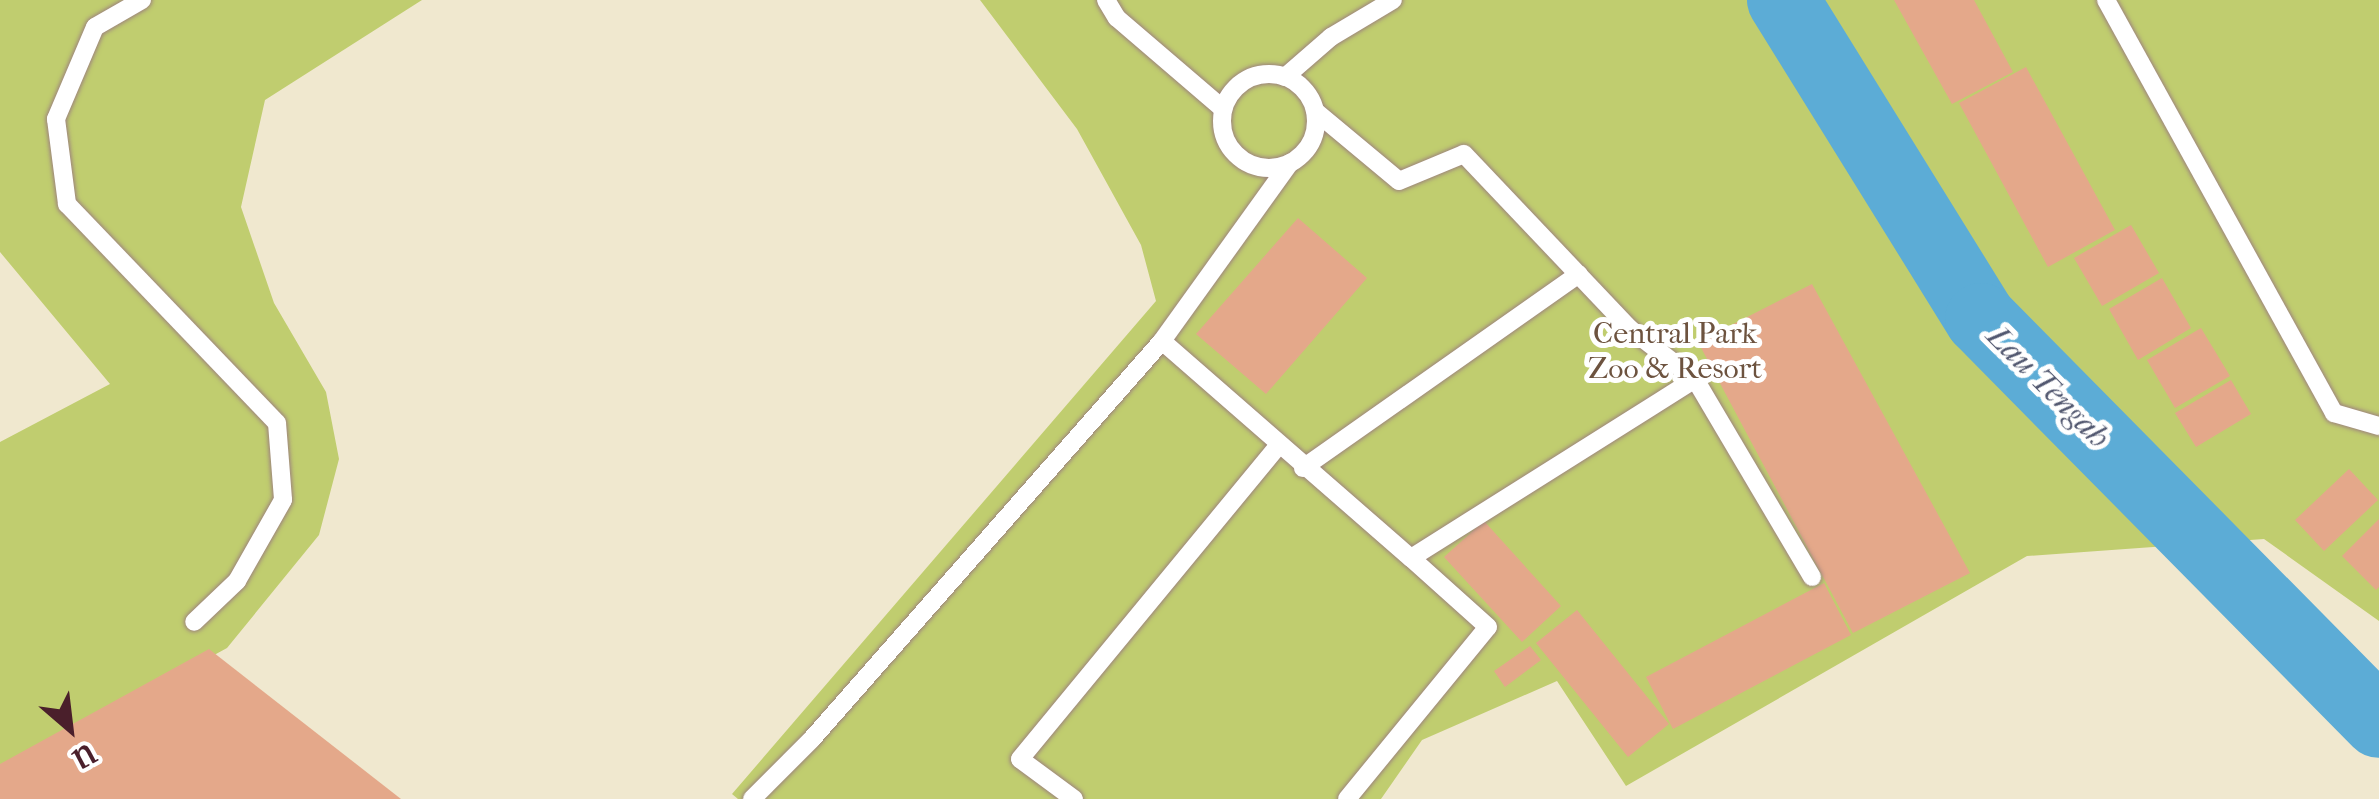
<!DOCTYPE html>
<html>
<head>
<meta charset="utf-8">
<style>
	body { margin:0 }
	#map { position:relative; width:2379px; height:799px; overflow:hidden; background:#f0e8cf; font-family:"IM FELL French Canon",serif }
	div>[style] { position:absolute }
	.green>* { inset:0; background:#c0cd6f }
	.river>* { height:72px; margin:-36px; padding:0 36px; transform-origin:36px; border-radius:36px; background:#5cacd6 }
	.building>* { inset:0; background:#e4a88a }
	.roads { filter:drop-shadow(0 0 2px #9d847d) drop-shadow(0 0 2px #9d847d) }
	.service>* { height:18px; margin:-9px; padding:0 9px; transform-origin:9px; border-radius:9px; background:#fff }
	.service>.ring { margin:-9px; padding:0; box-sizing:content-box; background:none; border:18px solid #fff; border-radius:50% }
	span { translate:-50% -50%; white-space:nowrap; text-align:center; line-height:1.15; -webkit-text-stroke:10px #fff; paint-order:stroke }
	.park-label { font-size:30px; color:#6d533f }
	.water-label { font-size:32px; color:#51576f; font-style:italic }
	.north { position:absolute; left:20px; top:679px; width:100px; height:100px; -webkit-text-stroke:8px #fff; paint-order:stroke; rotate:152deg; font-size:28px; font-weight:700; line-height:40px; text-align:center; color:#4a1f2b }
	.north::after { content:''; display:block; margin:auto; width:35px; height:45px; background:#4a1f2b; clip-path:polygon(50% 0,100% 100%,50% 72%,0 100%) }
</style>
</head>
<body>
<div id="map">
	<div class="green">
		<div style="clip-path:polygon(0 0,422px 0,265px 100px,241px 207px,274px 303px,326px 392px,339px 459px,319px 535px,227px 648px,0 772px,0 442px,110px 384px,0 252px)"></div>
		<div style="clip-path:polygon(980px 0,2379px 0,2379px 621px,2264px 539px,2027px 556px,1626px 786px,1557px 681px,1422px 740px,1381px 799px,738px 799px,732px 794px,1156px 301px,1141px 245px,1077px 129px)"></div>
	</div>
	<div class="river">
		<div style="left:1783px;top:0;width:375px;rotate:58.2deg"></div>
		<div style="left:1981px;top:319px;width:566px;rotate:45.36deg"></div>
	</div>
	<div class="building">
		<div style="clip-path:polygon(1894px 0,1974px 0,2013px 72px,1952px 104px)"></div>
		<div style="clip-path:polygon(2026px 67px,2115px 230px,2048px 267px,1959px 103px)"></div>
		<div style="clip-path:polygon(1298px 218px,1367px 278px,1266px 394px,1196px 334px)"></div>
		<div style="clip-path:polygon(2131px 225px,2159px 273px,2102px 306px,2074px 258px)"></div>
		<div style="clip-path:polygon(2162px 278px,2191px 328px,2138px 360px,2109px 309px)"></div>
		<div style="clip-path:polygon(1812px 284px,1970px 573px,1853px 633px,1698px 342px)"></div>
		<div style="clip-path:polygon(2201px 328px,2230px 376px,2175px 408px,2147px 360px)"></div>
		<div style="clip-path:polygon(2231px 380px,2251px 414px,2196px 447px,2175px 413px)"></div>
		<div style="clip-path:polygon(2349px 469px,2378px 500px,2324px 551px,2295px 520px)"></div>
		<div style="clip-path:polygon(2379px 519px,2379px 587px,2376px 590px,2342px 556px)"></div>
		<div style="clip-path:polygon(1484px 521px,1561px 606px,1522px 642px,1444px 557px)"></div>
		<div style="clip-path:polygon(1824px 583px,1851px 635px,1673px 729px,1646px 677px)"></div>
		<div style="clip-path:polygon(1577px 610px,1669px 724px,1628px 757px,1536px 643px)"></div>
		<div style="clip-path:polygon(1530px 646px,1541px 660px,1505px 687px,1494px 671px)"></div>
		<div style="clip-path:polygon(209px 649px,401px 799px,0 799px,0 764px)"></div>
	</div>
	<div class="roads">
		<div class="service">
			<div style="left:142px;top:0;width:54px;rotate:150.1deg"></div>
			<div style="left:95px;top:27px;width:100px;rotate:113deg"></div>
			<div style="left:56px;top:119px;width:86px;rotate:82.6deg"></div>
			<div style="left:67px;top:204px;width:303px;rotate:46.2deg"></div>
			<div style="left:277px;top:423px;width:77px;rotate:85.5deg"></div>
			<div style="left:283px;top:500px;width:93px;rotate:119.6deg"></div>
			<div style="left:237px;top:581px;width:59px;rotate:136.4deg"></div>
			<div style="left:1106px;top:0;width:21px;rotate:59deg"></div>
			<div style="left:1117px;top:18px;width:140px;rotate:40.6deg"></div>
			<div style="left:2106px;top:0;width:472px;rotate:61.1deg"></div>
			<div style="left:2334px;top:413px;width:47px;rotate:16.1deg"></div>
			<div class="ring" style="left:1222px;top:74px;width:76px;height:76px"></div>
			<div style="left:1285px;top:77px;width:61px;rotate:-41deg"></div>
			<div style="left:1331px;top:37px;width:72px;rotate:-30.8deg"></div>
			<div style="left:1315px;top:111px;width:109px;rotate:39.8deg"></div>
			<div style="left:1399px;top:181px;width:70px;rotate:-22.6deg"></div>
			<div style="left:1464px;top:154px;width:240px;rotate:46.5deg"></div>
			<div style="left:1629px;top:328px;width:83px;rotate:37.7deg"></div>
			<div style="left:1695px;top:379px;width:230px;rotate:59.4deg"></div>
			<div style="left:1162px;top:341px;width:330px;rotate:41.1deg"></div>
			<div style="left:1411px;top:558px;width:336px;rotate:-32.2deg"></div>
			<div style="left:1303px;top:468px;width:337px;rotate:-35.1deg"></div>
			<div style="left:752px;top:799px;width:83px;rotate:-45deg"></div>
			<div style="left:811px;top:740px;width:531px;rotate:-48.66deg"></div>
			<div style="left:1162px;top:341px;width:219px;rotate:-54.3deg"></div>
			<div style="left:1074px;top:799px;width:67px;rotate:-143.5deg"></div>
			<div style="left:1020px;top:759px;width:404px;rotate:-50.5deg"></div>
			<div style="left:1347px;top:799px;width:222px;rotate:-50.7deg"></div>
			<div style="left:1488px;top:627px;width:103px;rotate:-138.1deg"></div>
		</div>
	</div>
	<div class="park-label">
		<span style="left:1675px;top:351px">Central Park<br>Zoo &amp; Resort</span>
	</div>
	<div class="water-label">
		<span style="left:2048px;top:387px;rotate:45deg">Lau Tengah</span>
	</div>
	<div class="north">U</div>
</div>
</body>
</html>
